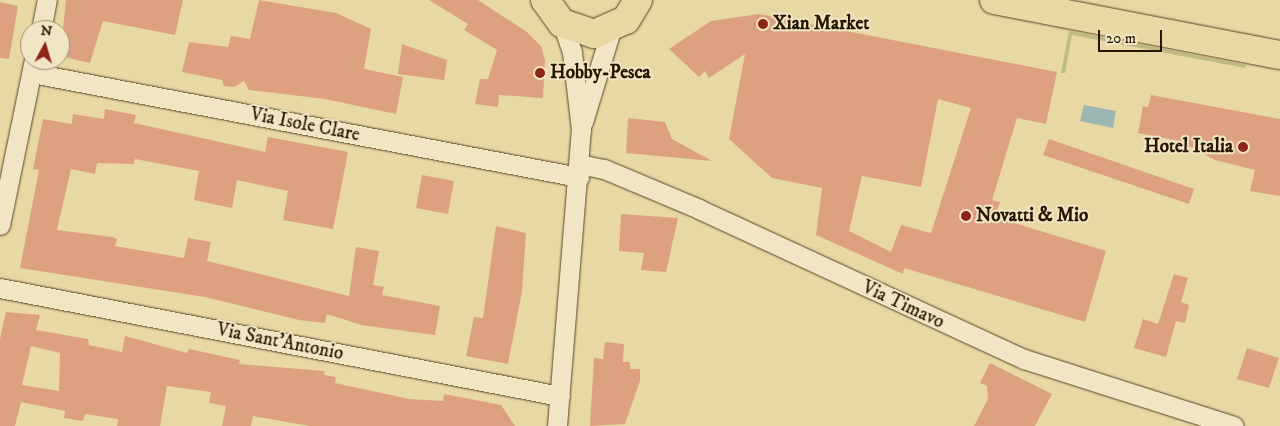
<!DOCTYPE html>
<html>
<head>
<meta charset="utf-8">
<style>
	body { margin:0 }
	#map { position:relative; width:1280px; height:426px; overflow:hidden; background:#e8d8a4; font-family:"IM FELL DW Pica",serif }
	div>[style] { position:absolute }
	.green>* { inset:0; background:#bdbc81 }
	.water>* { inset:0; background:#9cb7b2 }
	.building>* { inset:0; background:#dda181 }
	.roads { filter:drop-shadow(0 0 1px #564629) drop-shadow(0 0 1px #564629) }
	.street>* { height:19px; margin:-9.5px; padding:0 9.5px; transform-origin:9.5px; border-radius:9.5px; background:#f0e6c4 }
	.primary>* { height:28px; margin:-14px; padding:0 14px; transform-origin:14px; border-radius:14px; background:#e8d8a4 }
	.dots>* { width:14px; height:14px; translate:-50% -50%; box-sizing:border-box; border:2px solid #f0e6c4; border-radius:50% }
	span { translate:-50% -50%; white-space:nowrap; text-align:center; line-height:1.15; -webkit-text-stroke:4px #f0e6c4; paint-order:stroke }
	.poi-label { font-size:19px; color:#261600; font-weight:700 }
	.left { translate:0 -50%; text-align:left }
	.right { translate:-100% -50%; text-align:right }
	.street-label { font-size:19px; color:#261600 }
	.north { position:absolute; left:20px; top:20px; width:50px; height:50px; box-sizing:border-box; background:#f0e6c4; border:1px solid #9f9376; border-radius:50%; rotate:6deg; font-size:14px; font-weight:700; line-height:20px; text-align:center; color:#261600 }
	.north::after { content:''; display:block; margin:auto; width:18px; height:22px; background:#8f2418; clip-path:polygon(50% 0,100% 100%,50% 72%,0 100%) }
	.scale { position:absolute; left:1098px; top:30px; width:64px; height:22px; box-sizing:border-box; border:2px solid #261600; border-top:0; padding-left:6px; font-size:15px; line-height:18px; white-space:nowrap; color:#261600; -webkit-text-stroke:4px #f0e6c4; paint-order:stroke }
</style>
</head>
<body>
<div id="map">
	<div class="green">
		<div style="clip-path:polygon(1069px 31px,1246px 65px,1245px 68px,1072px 35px,1065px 73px,1061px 73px)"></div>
	</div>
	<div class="water">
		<div style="clip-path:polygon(1084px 105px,1116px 111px,1113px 128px,1080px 121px)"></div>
	</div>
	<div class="building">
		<div style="clip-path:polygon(66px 0,183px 0,175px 35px,103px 21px,90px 63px,60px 56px)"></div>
		<div style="clip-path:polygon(259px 0,336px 13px,371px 29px,364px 69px,403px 77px,396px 114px,325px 99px,249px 90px,244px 81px,234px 87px,224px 86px,222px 80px,182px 72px,189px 42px,228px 47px,231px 36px,250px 39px)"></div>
		<div style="clip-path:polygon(429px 0,478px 0,527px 32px,541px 46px,545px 60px,543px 98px,499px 95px,498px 107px,475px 104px,480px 79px,488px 79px,497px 50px,464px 30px,468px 24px)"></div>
		<div style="clip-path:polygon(0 2px,18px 6px,9px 59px,0 58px)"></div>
		<div style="clip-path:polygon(evenodd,759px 14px,1057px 72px,1046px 124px,1017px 118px,992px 200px,1000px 202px,995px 217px,1106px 251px,1085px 322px,904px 268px,903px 274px,816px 235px,822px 188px,772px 178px,729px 139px,745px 54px,709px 78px,705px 71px,699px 77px,669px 49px,711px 21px,759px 14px,938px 99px,971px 108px,931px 233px,901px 225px,891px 252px,849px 231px,862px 176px,921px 187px,938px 99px)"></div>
		<div style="clip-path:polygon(402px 44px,447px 60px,444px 80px,398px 74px)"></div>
		<div style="clip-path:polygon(1151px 95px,1280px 119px,1280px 196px,1250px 191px,1255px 170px,1215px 160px,1205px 155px,1206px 150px,1179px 145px,1180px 141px,1138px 133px,1143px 106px,1148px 107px)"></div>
		<div style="clip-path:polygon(105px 109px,136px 115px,134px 123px,265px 152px,268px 137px,348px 152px,333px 229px,283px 220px,288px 191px,237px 180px,232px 208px,194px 200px,199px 171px,135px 159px,134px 164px,97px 163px,95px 174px,71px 169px,57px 230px,112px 237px,117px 239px,115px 246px,184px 258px,188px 238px,211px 242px,207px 261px,349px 296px,356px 247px,379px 251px,373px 285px,384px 287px,382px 295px,440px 306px,435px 335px,361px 325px,327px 314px,325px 323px,299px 320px,205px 297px,20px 268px,39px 170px,33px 169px,43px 119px,72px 124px,73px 114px,104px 119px)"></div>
		<div style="clip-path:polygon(628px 118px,665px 122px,672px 139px,712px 161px,626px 153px)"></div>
		<div style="clip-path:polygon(1049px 139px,1194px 189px,1189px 204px,1043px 155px)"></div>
		<div style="clip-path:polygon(422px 175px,454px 181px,448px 214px,416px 208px)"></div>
		<div style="clip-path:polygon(621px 214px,678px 218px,666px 272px,641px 270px,644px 253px,619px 251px)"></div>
		<div style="clip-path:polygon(496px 226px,526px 233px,522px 291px,508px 364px,466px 356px,474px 317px,483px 318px)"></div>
		<div style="clip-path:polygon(1174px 274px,1188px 278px,1181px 302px,1189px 305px,1185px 323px,1176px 321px,1166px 357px,1134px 348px,1143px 319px,1158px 324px)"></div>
		<div style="clip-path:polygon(evenodd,6px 312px,40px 315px,36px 330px,88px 339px,89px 345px,122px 352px,125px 336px,187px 353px,189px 349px,240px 360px,239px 364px,325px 371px,324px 375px,336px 377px,335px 383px,409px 399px,443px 401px,444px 394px,501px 405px,515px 426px,310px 426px,253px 416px,251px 426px,222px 426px,226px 406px,209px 403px,211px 392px,167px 386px,160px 426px,117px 426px,118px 419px,85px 414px,83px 421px,64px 418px,65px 411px,21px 402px,15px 426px,0 426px,0 339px,6px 312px,31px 346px,60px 353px,59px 391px,22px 385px,31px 346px)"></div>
		<div style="clip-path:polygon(605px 342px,624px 344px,623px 362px,630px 362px,630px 369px,640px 369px,640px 381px,625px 424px,590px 426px,594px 358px,603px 359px)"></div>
		<div style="clip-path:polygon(1247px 348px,1279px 358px,1269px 388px,1237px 379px)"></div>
		<div style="clip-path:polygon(990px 363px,1052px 394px,1035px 426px,974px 426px,988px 399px,987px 386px,980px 383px)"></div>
	</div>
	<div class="roads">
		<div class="street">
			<div style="left:41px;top:30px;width:31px;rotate:-79deg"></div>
			<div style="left:32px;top:73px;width:557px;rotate:10.77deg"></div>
			<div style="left:583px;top:122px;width:96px;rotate:-73.1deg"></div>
			<div style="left:580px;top:164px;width:25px;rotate:12deg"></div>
			<div style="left:604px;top:169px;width:103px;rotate:22.8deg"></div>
			<div style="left:699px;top:209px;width:358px;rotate:24.8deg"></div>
			<div style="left:1024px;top:359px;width:220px;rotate:17.7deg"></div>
			<div style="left:0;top:225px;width:168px;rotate:-78.4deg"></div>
			<div style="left:0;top:288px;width:570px;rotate:10.92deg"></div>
			<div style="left:557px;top:426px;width:297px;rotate:-85.4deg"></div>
			<div style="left:581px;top:130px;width:79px;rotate:-96.6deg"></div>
			<div style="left:572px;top:52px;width:31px;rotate:-109deg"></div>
		</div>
		<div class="primary">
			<div style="left:545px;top:0;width:29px;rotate:54deg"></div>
			<div style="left:562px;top:23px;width:34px;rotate:19deg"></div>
			<div style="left:594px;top:34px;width:35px;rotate:-24deg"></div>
			<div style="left:626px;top:20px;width:23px;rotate:-59deg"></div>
			<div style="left:994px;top:0;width:291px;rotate:10.9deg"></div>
		</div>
	</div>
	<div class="dots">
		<div style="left:763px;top:24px;background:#8f2418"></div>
		<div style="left:540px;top:73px;background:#8f2418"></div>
		<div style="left:1243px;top:147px;background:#8f2418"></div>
		<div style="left:966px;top:216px;background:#8f2418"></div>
	</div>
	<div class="poi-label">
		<span class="left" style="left:773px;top:24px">Xian Market</span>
		<span class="left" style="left:550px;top:73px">Hobby-Pesca</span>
		<span class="right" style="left:1233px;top:147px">Hotel Italia</span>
		<span class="left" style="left:976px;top:216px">Novatti &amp; Mio</span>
	</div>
	<div class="street-label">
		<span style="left:305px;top:125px;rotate:11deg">Via Isole Clare</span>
		<span style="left:903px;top:305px;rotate:25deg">Via Timavo</span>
		<span style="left:280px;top:342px;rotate:11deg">Via Sant'Antonio</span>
	</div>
	<div class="north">N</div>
	<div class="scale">20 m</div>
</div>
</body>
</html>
